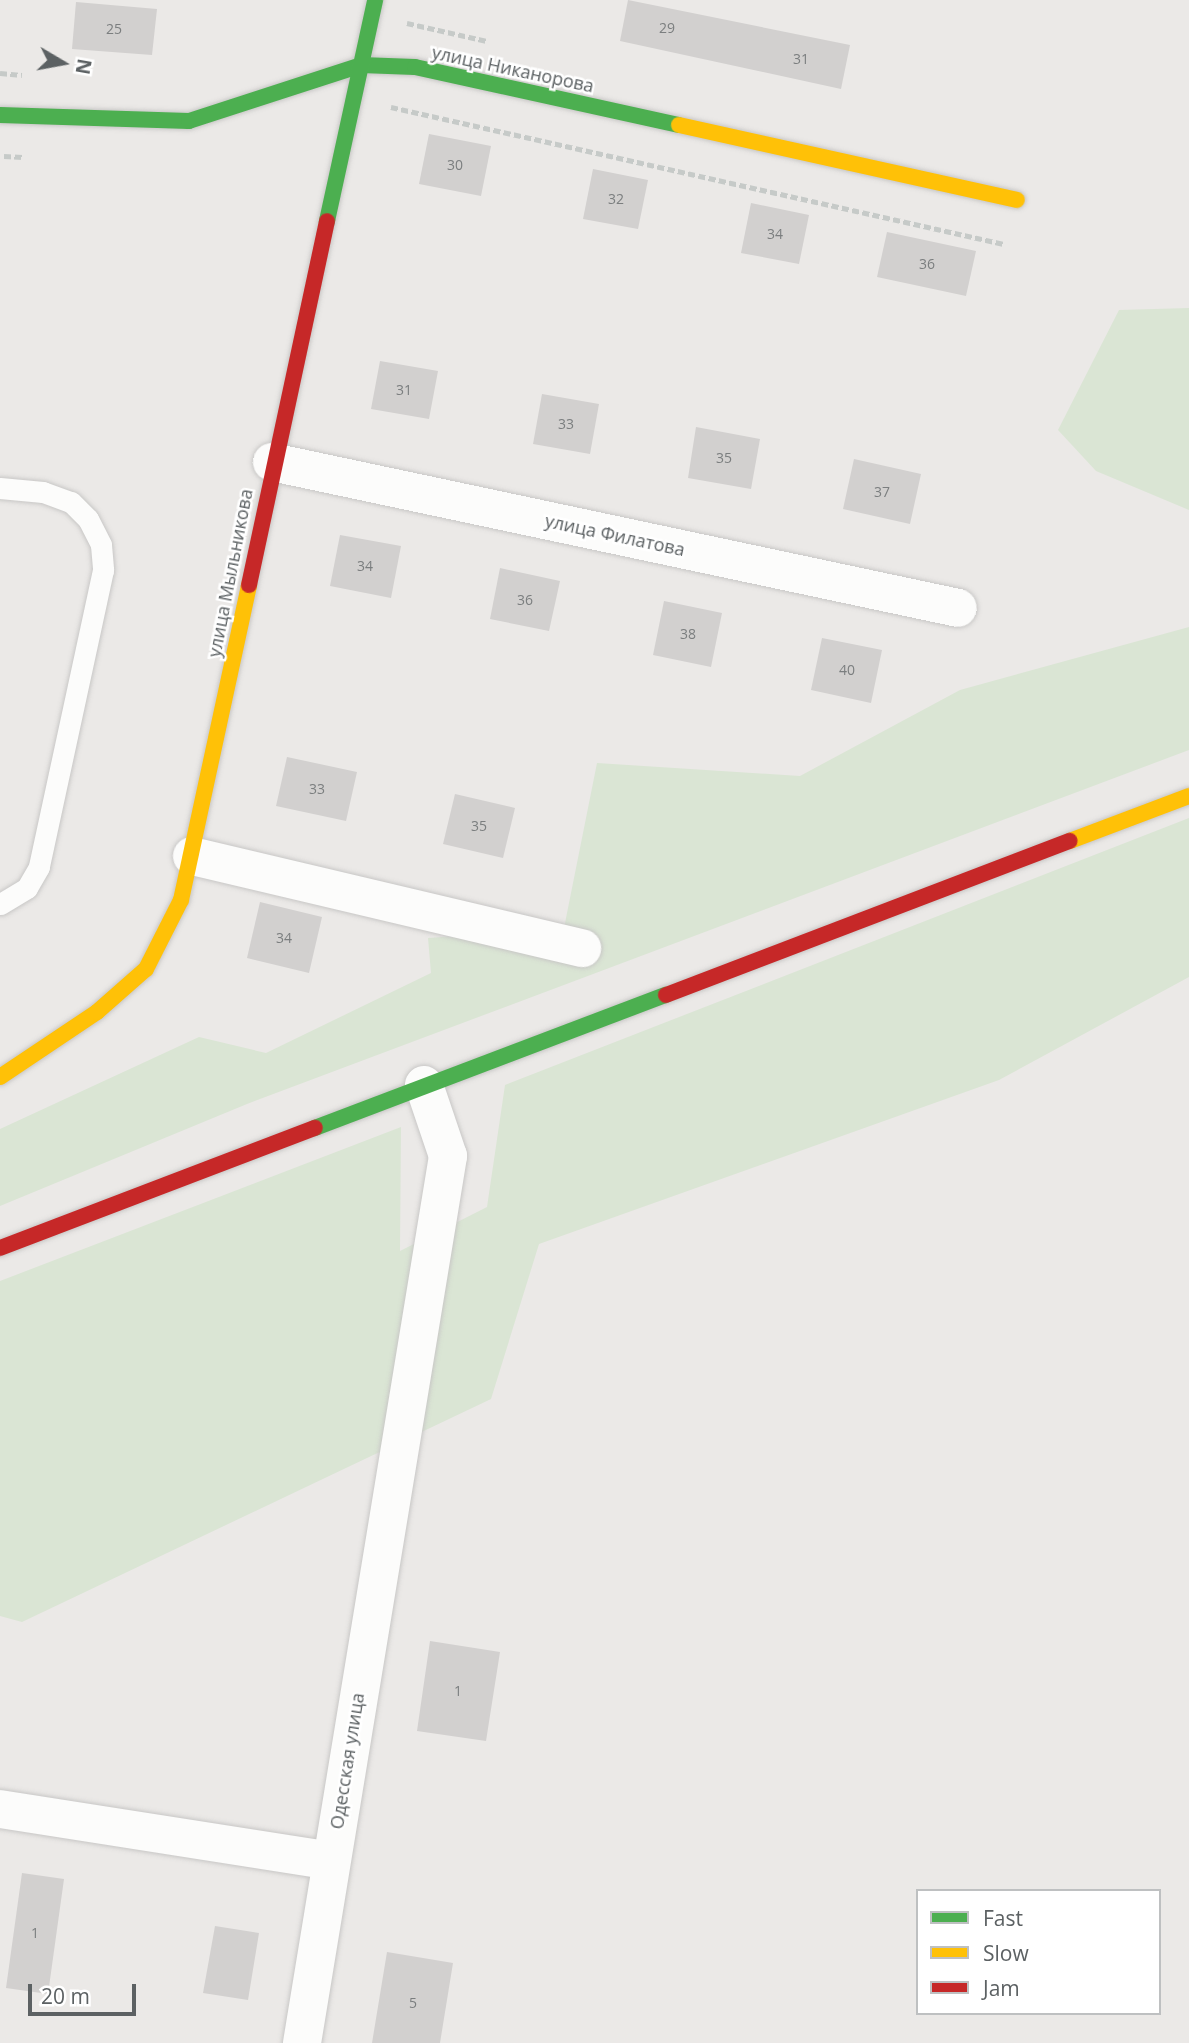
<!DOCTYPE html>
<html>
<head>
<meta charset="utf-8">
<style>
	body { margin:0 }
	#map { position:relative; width:1189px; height:2043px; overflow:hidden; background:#ebe9e7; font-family:"Open Sans",sans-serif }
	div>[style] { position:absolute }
	.green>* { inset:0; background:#dae5d4 }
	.building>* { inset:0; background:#d2d0cf }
	.path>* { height:4.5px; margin-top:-2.25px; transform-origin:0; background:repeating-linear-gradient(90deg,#c6cac8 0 7px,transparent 0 10.5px) }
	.roads { filter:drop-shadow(0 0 2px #c8c7c6) drop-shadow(0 0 2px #c8c7c6) }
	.lane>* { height:21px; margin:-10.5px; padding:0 10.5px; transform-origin:10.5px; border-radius:10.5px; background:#fcfcfb }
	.street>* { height:38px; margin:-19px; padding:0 19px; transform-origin:19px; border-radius:19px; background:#fcfcfb }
	.fast>* { height:16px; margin:-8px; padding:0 8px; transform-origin:8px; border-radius:8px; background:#4caf50 }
	.slow>* { height:16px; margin:-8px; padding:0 8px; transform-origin:8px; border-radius:8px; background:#ffc107 }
	.jam>* { height:16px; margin:-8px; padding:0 8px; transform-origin:8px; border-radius:8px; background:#c62828 }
	span { translate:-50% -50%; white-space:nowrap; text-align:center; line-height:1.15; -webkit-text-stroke:5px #fff; paint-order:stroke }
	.number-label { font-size:14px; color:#7b7e7f }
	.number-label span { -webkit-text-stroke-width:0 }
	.street-label { font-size:18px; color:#5c6163 }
	.legend { position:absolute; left:916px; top:1889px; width:245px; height:126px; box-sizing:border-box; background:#fff; border:2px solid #bec0c1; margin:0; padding:9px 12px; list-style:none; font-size:21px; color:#5c6163 }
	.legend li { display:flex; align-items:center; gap:14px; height:35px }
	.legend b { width:35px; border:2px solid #bec0c1 }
	.north { position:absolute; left:28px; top:28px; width:70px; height:70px; -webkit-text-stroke:5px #fff; paint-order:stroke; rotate:100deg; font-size:19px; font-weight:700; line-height:28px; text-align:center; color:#5c6163 }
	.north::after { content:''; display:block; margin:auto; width:24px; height:32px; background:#5c6163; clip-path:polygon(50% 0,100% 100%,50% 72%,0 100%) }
	.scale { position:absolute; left:28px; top:1984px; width:108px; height:32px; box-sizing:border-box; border:4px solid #5c6163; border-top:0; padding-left:9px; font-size:21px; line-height:24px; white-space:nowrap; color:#5c6163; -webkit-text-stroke:5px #fff; paint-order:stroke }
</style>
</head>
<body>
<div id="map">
	<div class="green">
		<div style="clip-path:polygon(1189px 308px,1189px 510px,1096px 471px,1058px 430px,1119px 310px)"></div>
		<div style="clip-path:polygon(1189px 627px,1189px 750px,247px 1104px,0 1206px,0 1129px,199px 1037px,266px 1053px,431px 973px,428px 938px,564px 928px,597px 763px,800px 776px,960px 690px)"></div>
		<div style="clip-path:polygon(1189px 818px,1189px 977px,999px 1080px,539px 1244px,491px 1399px,22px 1622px,0 1616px,0 1281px,401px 1127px,400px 1251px,487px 1207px,505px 1085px)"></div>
	</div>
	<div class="building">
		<div style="clip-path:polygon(628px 0,850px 45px,841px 89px,620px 41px)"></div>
		<div style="clip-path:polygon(76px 2px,157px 9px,152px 55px,72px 49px)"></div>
		<div style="clip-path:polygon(429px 134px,491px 146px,481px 196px,419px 184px)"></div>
		<div style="clip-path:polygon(593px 169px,648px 180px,638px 229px,583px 219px)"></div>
		<div style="clip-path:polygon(751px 203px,809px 215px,799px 264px,741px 253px)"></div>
		<div style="clip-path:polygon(887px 232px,976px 251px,966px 296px,877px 277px)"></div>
		<div style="clip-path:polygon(380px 361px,438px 371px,429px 419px,371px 409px)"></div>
		<div style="clip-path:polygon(542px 394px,599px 404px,590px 454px,533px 444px)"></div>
		<div style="clip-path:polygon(696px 427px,760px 439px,751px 489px,688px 478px)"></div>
		<div style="clip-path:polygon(854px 459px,921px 474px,910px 524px,843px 509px)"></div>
		<div style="clip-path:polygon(340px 535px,401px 546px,391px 598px,330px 586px)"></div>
		<div style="clip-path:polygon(500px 568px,560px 581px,549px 631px,490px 619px)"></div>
		<div style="clip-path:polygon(664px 601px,722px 613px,711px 667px,653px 655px)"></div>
		<div style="clip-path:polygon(822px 638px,882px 650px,871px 703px,811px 690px)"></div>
		<div style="clip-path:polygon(287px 757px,357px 772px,346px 821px,276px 806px)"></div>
		<div style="clip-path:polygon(455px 794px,515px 808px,503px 858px,443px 844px)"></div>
		<div style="clip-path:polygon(260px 902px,322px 917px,309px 973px,247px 958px)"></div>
		<div style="clip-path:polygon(430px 1641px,500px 1652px,486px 1741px,417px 1731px)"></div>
		<div style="clip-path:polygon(22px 1873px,64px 1879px,48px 1994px,6px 1988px)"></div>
		<div style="clip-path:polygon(215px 1926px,259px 1933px,248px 2000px,203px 1993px)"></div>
		<div style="clip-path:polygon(387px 1952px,453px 1963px,440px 2043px,372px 2043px)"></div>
	</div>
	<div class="path">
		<div style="left:407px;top:23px;width:82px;rotate:12.7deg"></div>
		<div style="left:0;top:73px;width:22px;rotate:5deg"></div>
		<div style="left:391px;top:107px;width:628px;rotate:12.6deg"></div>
		<div style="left:4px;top:156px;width:19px;rotate:3deg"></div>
	</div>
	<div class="roads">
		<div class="lane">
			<div style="left:0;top:488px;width:43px;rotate:5.3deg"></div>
			<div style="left:43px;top:492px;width:30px;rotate:20deg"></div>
			<div style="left:71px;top:502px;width:24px;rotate:45deg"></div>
			<div style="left:88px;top:519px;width:29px;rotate:63deg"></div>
			<div style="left:101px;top:545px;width:25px;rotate:85deg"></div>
			<div style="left:103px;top:570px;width:304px;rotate:102.2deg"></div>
			<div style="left:39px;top:867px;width:24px;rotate:120deg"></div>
			<div style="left:27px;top:888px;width:31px;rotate:149deg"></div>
		</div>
		<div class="street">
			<div style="left:272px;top:462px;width:701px;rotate:12.01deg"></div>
			<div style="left:192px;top:856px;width:401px;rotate:13.3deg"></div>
			<div style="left:0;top:1809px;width:335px;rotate:8.9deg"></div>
			<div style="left:302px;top:2043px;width:899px;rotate:-80.65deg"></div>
			<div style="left:448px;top:1156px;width:75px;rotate:-108.7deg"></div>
		</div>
		<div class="fast">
			<div style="left:0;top:115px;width:189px;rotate:1.8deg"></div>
			<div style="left:189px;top:121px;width:181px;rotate:-18deg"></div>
			<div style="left:361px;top:65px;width:54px;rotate:2.1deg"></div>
			<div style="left:415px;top:67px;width:270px;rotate:12.4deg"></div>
			<div style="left:327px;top:221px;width:226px;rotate:-77.7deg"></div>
			<div style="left:315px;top:1128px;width:375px;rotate:-20.8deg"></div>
		</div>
		<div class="slow">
			<div style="left:679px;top:125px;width:346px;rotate:12.5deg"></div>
			<div style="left:1070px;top:841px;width:127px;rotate:-20.7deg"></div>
			<div style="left:0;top:1077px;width:117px;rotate:-33.8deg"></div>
			<div style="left:97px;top:1012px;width:65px;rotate:-41.3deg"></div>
			<div style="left:146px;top:969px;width:77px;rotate:-63.1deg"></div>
			<div style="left:181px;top:900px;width:322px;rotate:-77.8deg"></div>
		</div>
		<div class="jam">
			<div style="left:249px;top:585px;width:372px;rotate:-77.9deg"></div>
			<div style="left:666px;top:995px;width:432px;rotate:-20.9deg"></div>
			<div style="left:0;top:1248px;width:337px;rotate:-20.9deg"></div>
		</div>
	</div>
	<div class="number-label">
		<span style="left:667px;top:28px">29</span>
		<span style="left:114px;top:29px">25</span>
		<span style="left:801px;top:59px">31</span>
		<span style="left:455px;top:165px">30</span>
		<span style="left:616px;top:199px">32</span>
		<span style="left:775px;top:234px">34</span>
		<span style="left:927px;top:264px">36</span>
		<span style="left:404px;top:390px">31</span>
		<span style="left:566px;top:424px">33</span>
		<span style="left:724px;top:458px">35</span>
		<span style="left:882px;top:492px">37</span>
		<span style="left:365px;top:566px">34</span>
		<span style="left:525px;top:600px">36</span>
		<span style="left:688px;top:634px">38</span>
		<span style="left:847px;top:670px">40</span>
		<span style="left:317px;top:789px">33</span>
		<span style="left:479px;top:826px">35</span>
		<span style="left:284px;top:938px">34</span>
		<span style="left:458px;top:1691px">1</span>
		<span style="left:35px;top:1933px">1</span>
		<span style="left:413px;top:2003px">5</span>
	</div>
	<div class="street-label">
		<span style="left:513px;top:69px;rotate:12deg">улица Никанорова</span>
		<span style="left:615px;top:535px;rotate:12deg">улица Филатова</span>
		<span style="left:230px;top:573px;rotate:-79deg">улица Мыльникова</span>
		<span style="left:347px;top:1761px;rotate:-81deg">Одесская улица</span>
	</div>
	<ul class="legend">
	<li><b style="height:9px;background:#4caf50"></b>Fast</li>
	<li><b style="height:9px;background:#ffc107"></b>Slow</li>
	<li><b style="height:9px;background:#c62828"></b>Jam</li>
	</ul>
	<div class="north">N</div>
	<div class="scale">20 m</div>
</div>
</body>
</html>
